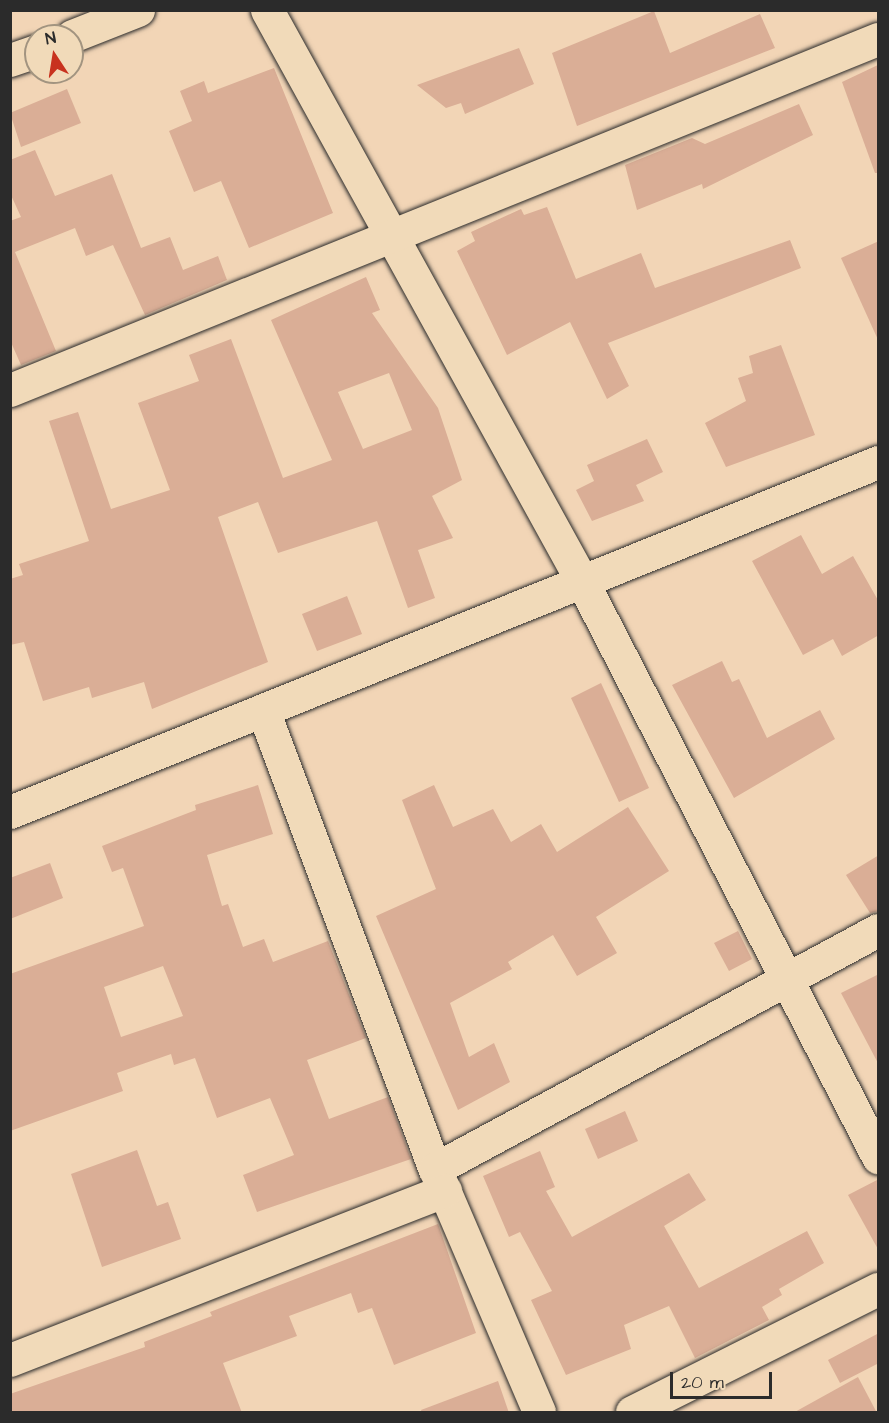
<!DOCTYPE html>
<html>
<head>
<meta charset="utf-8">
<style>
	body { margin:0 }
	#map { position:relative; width:889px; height:1423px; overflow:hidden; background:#f2d5b6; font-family:"Architects Daughter",sans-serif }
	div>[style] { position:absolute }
	.building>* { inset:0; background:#daae96 }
	.roads { filter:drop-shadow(0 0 2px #2b2b2b) drop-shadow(0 0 2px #2b2b2b) }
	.minor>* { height:33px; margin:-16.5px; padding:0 16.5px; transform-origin:16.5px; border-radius:16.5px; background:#f1dab9 }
	.primary>* { height:33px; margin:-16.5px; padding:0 16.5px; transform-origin:16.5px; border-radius:16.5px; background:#f1dab9 }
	span { translate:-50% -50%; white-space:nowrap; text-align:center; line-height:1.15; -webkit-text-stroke:6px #f1dab9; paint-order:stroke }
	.frame { position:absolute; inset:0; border:12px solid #2b2b2b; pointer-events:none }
	.north { position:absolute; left:24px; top:24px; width:60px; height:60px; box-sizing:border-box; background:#f1dab9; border:2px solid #a29480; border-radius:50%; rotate:348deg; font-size:16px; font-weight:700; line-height:24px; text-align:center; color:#2b2b2b }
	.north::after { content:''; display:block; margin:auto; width:21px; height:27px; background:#c8321e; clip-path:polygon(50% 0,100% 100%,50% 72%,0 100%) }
	.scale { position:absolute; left:670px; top:1372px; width:102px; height:27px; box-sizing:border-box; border:3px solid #2b2b2b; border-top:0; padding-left:8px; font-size:18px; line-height:21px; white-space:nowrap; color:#2b2b2b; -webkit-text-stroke:4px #f1dab9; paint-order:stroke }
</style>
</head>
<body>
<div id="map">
	<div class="building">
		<div style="clip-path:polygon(654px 11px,670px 53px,760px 14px,775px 48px,577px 126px,552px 53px)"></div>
		<div style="clip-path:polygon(519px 48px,534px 84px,465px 114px,461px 103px,446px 108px,417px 85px)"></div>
		<div style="clip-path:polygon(878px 65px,878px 173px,875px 173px,842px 82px)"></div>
		<div style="clip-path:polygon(274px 68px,333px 213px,249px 248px,221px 181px,194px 192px,169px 131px,192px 121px,180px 91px,204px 81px,208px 93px)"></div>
		<div style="clip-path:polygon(67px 89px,81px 123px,21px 147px,10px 113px)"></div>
		<div style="clip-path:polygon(799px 104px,813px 135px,703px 189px,702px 184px,637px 210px,625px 165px,692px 138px,705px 144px)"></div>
		<div style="clip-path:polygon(35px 150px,55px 196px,112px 174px,141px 248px,170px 237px,183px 270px,218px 256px,227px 280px,145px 315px,113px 245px,86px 256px,75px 228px,15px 252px,56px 351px,21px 365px,10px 340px,10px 221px,21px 217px,10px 193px,10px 160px)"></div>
		<div style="clip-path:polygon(547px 207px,576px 279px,641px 253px,655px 288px,790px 240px,801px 268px,608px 343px,629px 386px,607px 399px,570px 322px,507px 355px,457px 251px,475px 241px,471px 232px,521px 209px,524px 215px)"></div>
		<div style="clip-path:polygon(879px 241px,879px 342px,841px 258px)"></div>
		<div style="clip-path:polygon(evenodd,366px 277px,380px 310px,372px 313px,438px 408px,462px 480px,432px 496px,453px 538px,418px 550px,435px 598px,408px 608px,377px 521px,278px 553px,258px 502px,218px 517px,268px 662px,152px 709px,144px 682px,92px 698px,89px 687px,43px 701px,24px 642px,10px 645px,10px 579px,23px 575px,19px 564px,89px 541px,49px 421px,78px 412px,111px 509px,170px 490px,138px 403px,199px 381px,189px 355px,231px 339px,283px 478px,332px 460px,271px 320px,366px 277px,389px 373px,412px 430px,363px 449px,338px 392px,389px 373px)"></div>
		<div style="clip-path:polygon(781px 345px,815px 435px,726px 467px,705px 423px,746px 401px,738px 378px,753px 373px,749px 356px)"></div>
		<div style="clip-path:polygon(647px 439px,663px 472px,636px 485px,644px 501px,592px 521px,576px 490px,594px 481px,587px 465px)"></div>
		<div style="clip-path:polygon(801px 535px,822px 574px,853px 556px,879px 602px,879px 635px,842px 656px,833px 639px,803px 655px,752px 561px)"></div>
		<div style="clip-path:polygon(347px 596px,362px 634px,317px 651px,302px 614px)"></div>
		<div style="clip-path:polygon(722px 661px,732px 682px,739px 679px,767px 738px,820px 710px,835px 739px,734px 798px,672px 685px)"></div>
		<div style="clip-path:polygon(601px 683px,649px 788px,619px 802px,571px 698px)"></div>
		<div style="clip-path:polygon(evenodd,258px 785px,273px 834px,207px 855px,222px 906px,228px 904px,243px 947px,264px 939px,273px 962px,328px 941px,366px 1038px,307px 1060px,329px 1119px,388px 1097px,411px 1159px,257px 1212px,243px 1175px,294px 1155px,270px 1098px,217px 1118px,195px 1058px,174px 1065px,171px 1054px,117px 1073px,123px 1091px,10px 1131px,10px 974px,144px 926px,123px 868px,112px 872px,102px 846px,196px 810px,195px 805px,258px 785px,163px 966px,183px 1016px,121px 1037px,104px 987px,163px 966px)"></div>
		<div style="clip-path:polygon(434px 785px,453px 827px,493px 809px,511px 842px,541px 824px,557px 852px,628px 807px,669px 871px,596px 917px,617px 953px,577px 976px,553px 935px,508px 962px,512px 969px,450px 1003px,469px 1057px,494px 1043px,510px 1082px,458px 1110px,376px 916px,436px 889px,402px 800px)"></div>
		<div style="clip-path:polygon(879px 855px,879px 911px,870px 913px,846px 875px)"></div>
		<div style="clip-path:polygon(50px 863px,63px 898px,10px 919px,10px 878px)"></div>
		<div style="clip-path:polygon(738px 931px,752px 959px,729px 971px,714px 943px)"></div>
		<div style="clip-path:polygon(879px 974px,879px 1065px,841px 993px)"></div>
		<div style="clip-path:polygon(625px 1111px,638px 1141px,598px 1159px,585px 1129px)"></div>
		<div style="clip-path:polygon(137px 1150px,157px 1206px,168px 1202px,181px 1239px,102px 1267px,71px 1174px)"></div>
		<div style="clip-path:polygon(540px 1151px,555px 1187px,546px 1191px,572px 1237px,689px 1173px,706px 1200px,664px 1226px,699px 1288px,807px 1231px,824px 1263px,779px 1289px,782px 1295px,762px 1307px,769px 1320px,695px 1358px,669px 1306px,624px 1325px,631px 1349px,566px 1375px,531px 1300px,552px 1291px,520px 1232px,509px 1237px,483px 1176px)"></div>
		<div style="clip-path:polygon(879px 1179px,879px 1251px,848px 1195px)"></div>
		<div style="clip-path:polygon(438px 1224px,476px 1333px,394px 1365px,372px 1308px,358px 1313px,351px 1293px,289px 1316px,297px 1336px,223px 1363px,242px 1413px,10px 1413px,10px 1394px,145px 1347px,144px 1342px,212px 1316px,210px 1312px)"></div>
		<div style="clip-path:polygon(879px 1333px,879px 1363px,840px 1383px,828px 1360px)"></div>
		<div style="clip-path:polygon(858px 1377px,877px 1413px,793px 1413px)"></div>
		<div style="clip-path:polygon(498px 1381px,509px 1413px,422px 1413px,421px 1410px)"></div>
	</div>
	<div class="roads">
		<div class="minor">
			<div style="left:267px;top:10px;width:652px;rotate:61.12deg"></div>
			<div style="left:582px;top:581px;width:648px;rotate:62.8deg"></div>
			<div style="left:10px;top:390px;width:936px;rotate:-22.02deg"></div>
			<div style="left:263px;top:710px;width:490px;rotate:69.5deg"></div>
			<div style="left:435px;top:1169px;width:264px;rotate:66.8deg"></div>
			<div style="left:10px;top:812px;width:936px;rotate:-21.96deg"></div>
			<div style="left:435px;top:1169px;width:503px;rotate:-28.35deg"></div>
			<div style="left:10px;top:1360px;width:467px;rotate:-21.3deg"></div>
			<div style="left:632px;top:1412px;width:275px;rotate:-26.6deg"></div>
		</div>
		<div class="primary">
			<div style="left:72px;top:36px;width:71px;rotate:-21.5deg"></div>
			<div style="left:10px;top:60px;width:28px;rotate:-19deg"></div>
		</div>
	</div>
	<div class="frame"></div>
	<div class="north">N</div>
	<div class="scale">20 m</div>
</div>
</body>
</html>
